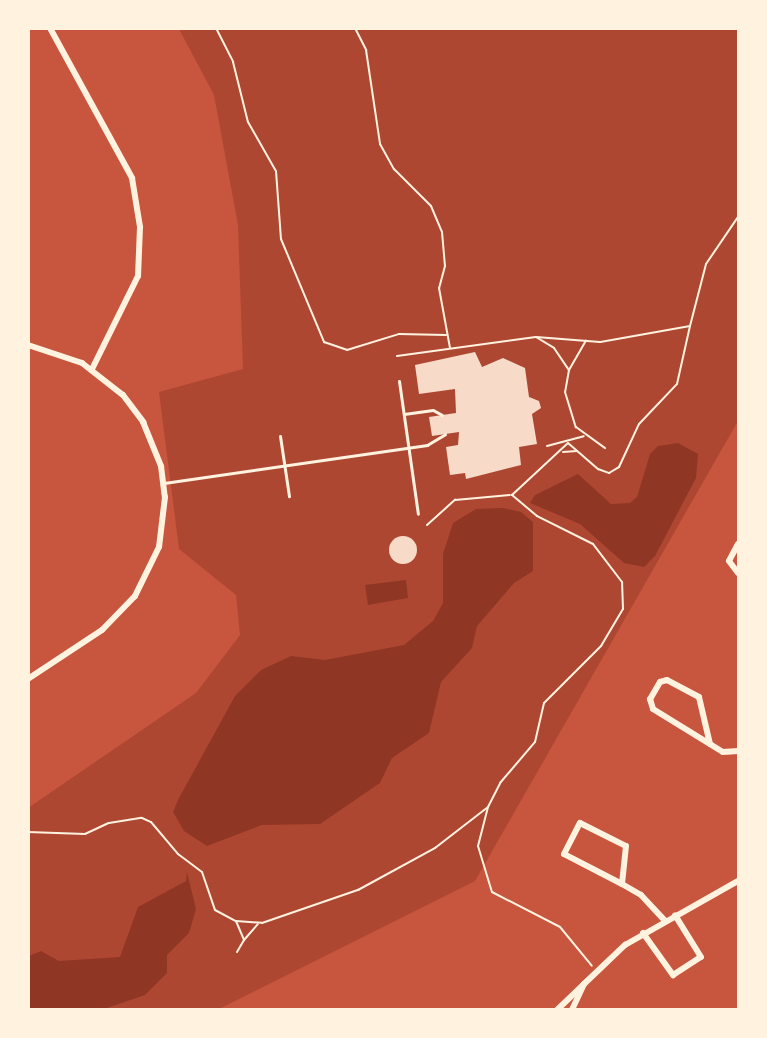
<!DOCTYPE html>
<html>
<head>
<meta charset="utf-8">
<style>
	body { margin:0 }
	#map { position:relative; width:767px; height:1038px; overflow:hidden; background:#c8553d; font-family:Commissioner,sans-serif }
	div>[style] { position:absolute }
	.green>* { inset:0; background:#ae4732 }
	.water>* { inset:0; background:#8f3625 }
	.building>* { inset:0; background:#f7dbc8 }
	.round { border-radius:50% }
	.path>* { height:2px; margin:-1px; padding:0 1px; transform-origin:1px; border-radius:1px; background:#fff3e0 }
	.service>* { height:3px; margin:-1.5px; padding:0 1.5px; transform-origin:1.5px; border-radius:1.5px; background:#fff3e0 }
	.minor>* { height:6px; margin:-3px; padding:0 3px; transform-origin:3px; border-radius:3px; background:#fff3e0 }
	span { translate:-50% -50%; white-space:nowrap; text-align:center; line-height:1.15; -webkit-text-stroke:6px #fff3e0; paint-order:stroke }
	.frame { position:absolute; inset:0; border:30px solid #fff3e0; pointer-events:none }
</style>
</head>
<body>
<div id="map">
	<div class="green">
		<div style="clip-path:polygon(179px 29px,738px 29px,738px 421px,475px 881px,219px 1009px,29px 1009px,28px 808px,196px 693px,240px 635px,236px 595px,179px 549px,159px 392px,243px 369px,238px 225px,214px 95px)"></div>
	</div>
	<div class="water">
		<div style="clip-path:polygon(678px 443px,698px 454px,696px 478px,655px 556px,644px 567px,624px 563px,580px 524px,530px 503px,535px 495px,578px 474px,611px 504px,630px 503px,637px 497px,650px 454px,658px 446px)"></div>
		<div style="clip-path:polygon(503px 508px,521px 512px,533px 522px,533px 571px,514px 583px,477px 626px,472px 648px,441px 682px,429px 733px,392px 758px,380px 783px,320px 824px,262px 825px,207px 846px,184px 831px,173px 812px,179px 798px,235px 696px,261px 670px,291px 656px,325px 660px,404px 645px,433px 621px,443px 603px,443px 554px,453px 523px,476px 509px)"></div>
		<div style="clip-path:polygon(406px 580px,408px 598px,368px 605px,365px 585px)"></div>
		<div style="clip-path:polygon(187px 872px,196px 909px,189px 933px,167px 955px,167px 973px,145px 995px,104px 1009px,29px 1009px,29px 956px,41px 951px,59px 961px,120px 957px,138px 907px,186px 881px)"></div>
	</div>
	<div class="building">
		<div style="clip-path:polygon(475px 352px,482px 367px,503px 358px,525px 368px,529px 397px,539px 401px,541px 408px,532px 414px,537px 444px,519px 447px,521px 465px,466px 479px,465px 473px,450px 475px,446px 447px,458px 445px,459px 432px,432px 436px,429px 417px,456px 413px,455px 389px,419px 394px,415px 365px)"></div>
		<div class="round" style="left:389px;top:536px;width:28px;height:28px"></div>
	</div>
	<div class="path">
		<div style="left:216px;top:28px;width:38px;rotate:63deg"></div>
		<div style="left:233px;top:62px;width:62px;rotate:76deg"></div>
		<div style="left:248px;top:122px;width:56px;rotate:60.3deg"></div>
		<div style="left:276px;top:171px;width:68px;rotate:85.8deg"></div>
		<div style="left:281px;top:239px;width:112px;rotate:67.3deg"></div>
		<div style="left:324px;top:342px;width:24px;rotate:19deg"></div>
		<div style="left:347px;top:350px;width:54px;rotate:-17.1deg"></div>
		<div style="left:399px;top:334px;width:47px;rotate:1.2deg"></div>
		<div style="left:355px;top:28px;width:25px;rotate:63deg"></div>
		<div style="left:366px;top:50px;width:95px;rotate:81.5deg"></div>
		<div style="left:380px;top:144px;width:29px;rotate:61deg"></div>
		<div style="left:394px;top:169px;width:52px;rotate:45deg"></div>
		<div style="left:431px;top:206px;width:28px;rotate:67deg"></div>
		<div style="left:442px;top:232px;width:34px;rotate:85deg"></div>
		<div style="left:445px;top:266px;width:23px;rotate:105deg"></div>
		<div style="left:439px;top:288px;width:61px;rotate:79.6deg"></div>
		<div style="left:690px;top:326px;width:64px;rotate:-75.5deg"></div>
		<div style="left:706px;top:264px;width:57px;rotate:-55.8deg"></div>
		<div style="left:397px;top:356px;width:140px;rotate:-7.8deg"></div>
		<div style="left:536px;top:337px;width:21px;rotate:31deg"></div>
		<div style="left:554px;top:348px;width:27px;rotate:56deg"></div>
		<div style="left:569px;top:370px;width:22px;rotate:100deg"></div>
		<div style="left:565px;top:392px;width:37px;rotate:73deg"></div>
		<div style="left:576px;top:427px;width:36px;rotate:36deg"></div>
		<div style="left:569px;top:370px;width:34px;rotate:-60deg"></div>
		<div style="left:547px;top:446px;width:38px;rotate:-15deg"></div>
		<div style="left:563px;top:452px;width:14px;rotate:-4deg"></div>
		<div style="left:427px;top:525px;width:38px;rotate:-42deg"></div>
		<div style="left:455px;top:500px;width:55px;rotate:-5.2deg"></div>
		<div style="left:488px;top:807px;width:27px;rotate:-63deg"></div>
		<div style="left:500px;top:783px;width:54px;rotate:-49.5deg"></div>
		<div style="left:535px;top:742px;width:40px;rotate:-77deg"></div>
		<div style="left:544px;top:703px;width:81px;rotate:-45deg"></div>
		<div style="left:601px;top:646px;width:43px;rotate:-59.3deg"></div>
		<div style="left:623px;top:609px;width:27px;rotate:-92deg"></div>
		<div style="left:622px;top:582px;width:48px;rotate:-127.3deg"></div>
		<div style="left:593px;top:544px;width:63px;rotate:-153.4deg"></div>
		<div style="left:537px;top:516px;width:33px;rotate:-140deg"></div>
		<div style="left:512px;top:495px;width:76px;rotate:-42.9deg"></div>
		<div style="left:568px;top:443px;width:40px;rotate:41deg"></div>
		<div style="left:598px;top:469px;width:12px;rotate:20deg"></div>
		<div style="left:609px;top:473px;width:12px;rotate:-31deg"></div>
		<div style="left:619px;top:467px;width:47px;rotate:-65.1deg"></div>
		<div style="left:639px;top:424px;width:55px;rotate:-46.5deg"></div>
		<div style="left:677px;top:384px;width:59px;rotate:-77.4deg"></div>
		<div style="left:690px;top:326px;width:91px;rotate:169.9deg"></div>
		<div style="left:600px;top:342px;width:64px;rotate:-175.5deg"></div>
		<div style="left:28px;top:832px;width:57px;rotate:2deg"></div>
		<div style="left:85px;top:834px;width:26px;rotate:-25deg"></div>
		<div style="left:109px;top:823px;width:33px;rotate:-9deg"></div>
		<div style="left:142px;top:818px;width:10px;rotate:24deg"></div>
		<div style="left:151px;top:822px;width:42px;rotate:49.8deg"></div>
		<div style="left:178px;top:854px;width:30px;rotate:37deg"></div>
		<div style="left:202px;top:872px;width:40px;rotate:71.1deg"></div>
		<div style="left:215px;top:910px;width:24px;rotate:28deg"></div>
		<div style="left:236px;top:921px;width:21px;rotate:67deg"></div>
		<div style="left:244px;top:940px;width:14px;rotate:120deg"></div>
		<div style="left:236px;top:921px;width:26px;rotate:4deg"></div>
		<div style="left:262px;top:923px;width:102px;rotate:-19deg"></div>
		<div style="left:358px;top:890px;width:88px;rotate:-28.6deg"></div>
		<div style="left:435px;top:848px;width:67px;rotate:-37.7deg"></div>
		<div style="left:488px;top:807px;width:40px;rotate:104.4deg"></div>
		<div style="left:478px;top:846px;width:48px;rotate:73.1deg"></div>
		<div style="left:492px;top:892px;width:76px;rotate:27.2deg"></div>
		<div style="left:560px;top:927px;width:50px;rotate:50.6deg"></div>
		<div style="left:244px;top:940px;width:21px;rotate:-49deg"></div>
	</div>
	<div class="service">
		<div style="left:399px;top:381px;width:134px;rotate:81.9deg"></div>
		<div style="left:404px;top:414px;width:29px;rotate:-8deg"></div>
		<div style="left:433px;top:410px;width:10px;rotate:29deg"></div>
		<div style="left:280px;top:436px;width:61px;rotate:81.5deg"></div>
		<div style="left:164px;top:483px;width:266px;rotate:-8.2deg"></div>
		<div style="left:427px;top:445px;width:21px;rotate:-31deg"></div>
	</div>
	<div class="minor">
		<div style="left:50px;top:28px;width:171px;rotate:61.3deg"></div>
		<div style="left:132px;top:178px;width:50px;rotate:80.7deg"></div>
		<div style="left:140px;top:227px;width:49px;rotate:92.3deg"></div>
		<div style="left:138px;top:276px;width:104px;rotate:116.3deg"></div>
		<div style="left:28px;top:345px;width:57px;rotate:18.4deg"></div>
		<div style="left:82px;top:363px;width:52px;rotate:38deg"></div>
		<div style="left:123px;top:395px;width:34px;rotate:53deg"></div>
		<div style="left:143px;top:422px;width:48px;rotate:67.8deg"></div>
		<div style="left:161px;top:466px;width:31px;rotate:83deg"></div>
		<div style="left:165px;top:497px;width:50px;rotate:96.8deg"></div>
		<div style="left:159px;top:547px;width:55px;rotate:116.1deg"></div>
		<div style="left:135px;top:596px;width:47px;rotate:134.1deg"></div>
		<div style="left:102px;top:630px;width:89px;rotate:146.5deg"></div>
		<div style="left:738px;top:544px;width:19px;rotate:118deg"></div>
		<div style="left:729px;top:561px;width:15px;rotate:53deg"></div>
		<div style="left:710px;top:744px;width:48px;rotate:-103.2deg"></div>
		<div style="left:699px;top:697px;width:36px;rotate:-152deg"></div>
		<div style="left:667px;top:680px;width:7px;rotate:164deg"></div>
		<div style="left:660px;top:682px;width:20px;rotate:120deg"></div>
		<div style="left:650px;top:699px;width:10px;rotate:73deg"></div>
		<div style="left:653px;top:709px;width:82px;rotate:31.6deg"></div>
		<div style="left:723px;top:752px;width:15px;rotate:-4deg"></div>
		<div style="left:622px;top:884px;width:65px;rotate:-152.7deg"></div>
		<div style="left:564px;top:854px;width:35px;rotate:-63deg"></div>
		<div style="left:580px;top:823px;width:51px;rotate:26.6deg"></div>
		<div style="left:626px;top:846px;width:38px;rotate:96deg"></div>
		<div style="left:622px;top:884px;width:22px;rotate:30deg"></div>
		<div style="left:641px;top:895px;width:34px;rotate:47deg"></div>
		<div style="left:643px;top:933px;width:52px;rotate:54.5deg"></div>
		<div style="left:673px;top:975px;width:33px;rotate:-33deg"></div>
		<div style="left:701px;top:957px;width:49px;rotate:-121.8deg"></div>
		<div style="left:584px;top:984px;width:57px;rotate:-43.6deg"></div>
		<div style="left:625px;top:945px;width:130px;rotate:-29.5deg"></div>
		<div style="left:557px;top:1010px;width:37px;rotate:-44deg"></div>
		<div style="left:584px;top:984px;width:29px;rotate:115deg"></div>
	</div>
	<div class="frame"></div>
</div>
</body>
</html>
